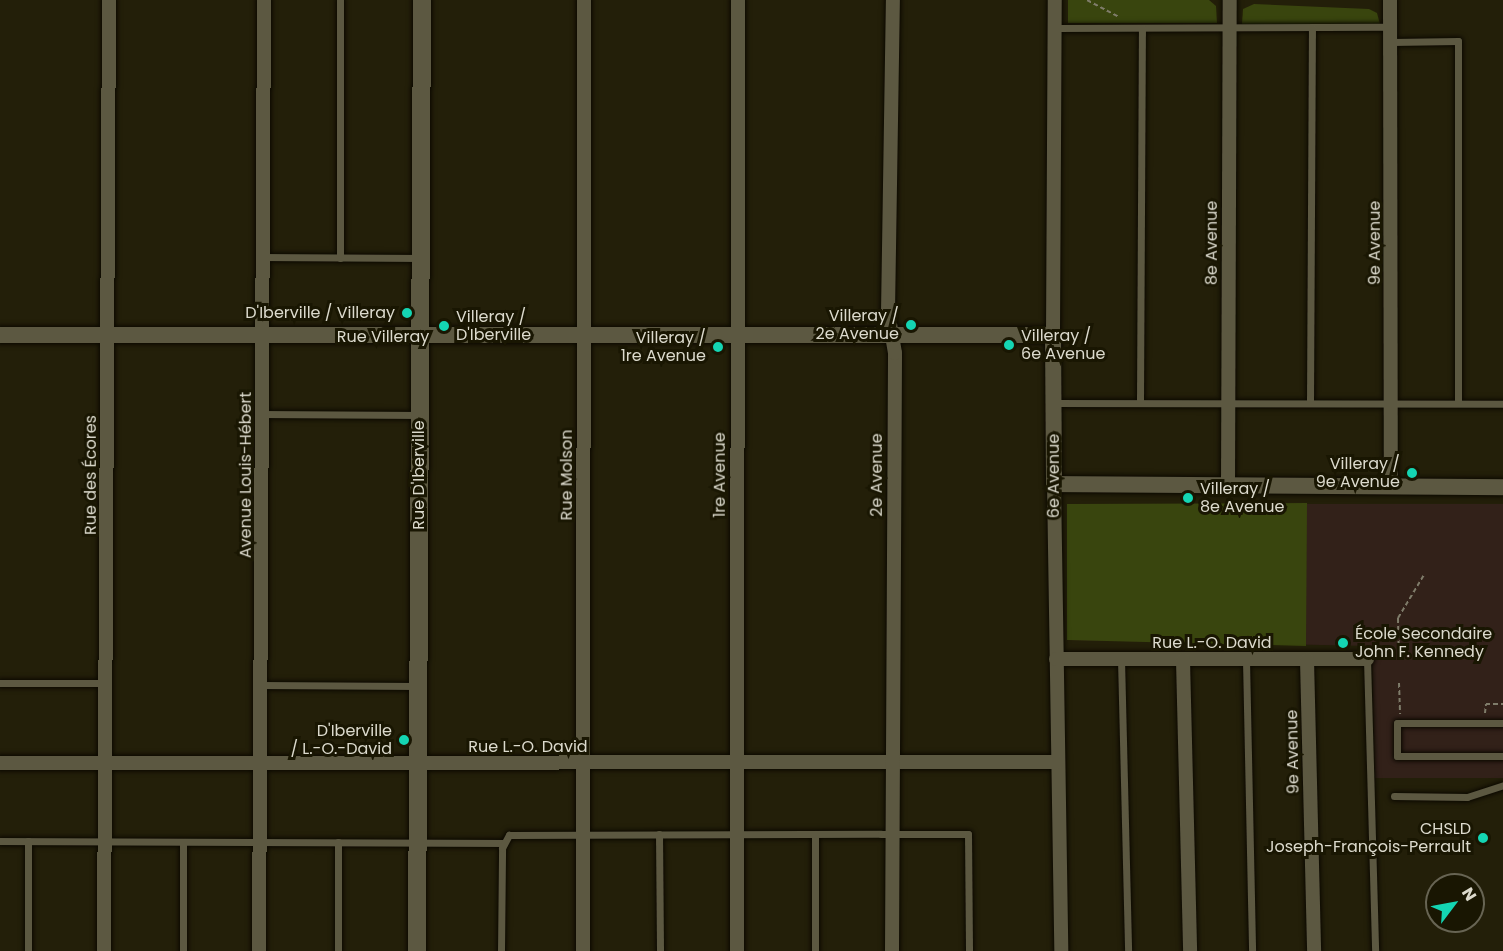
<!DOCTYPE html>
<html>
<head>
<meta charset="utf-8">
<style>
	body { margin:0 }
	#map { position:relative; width:1503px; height:951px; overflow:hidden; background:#231f09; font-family:Poppins,sans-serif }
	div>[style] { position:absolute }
	.education>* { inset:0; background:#322119 }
	.green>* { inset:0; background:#39450e }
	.path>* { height:2px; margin-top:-1px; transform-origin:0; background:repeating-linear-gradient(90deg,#7f7c6a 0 4.5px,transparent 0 7.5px) }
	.roads { filter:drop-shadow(0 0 2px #0c0900) drop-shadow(0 0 2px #0c0900) }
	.service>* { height:7px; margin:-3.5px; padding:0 3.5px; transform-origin:3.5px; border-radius:3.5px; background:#5c5841 }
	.minor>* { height:14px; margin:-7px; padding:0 7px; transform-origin:7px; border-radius:7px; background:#5c5841 }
	.tertiary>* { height:16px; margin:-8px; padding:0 8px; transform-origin:8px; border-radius:8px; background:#5c5841 }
	.secondary>* { height:18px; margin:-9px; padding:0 9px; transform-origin:9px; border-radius:9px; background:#5c5841 }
	.dots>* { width:16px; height:16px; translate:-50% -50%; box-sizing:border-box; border:3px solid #191602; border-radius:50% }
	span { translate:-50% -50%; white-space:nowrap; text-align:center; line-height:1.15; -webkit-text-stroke:6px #191602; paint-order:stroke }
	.street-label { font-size:16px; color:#dcdacd }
	.poi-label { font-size:16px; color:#dcdacd }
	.right { translate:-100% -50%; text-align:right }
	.left { translate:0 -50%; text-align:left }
	.north { position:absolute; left:1425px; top:873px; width:60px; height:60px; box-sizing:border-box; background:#191602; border:2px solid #676453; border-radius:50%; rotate:58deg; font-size:16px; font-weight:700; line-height:24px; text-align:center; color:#dcdacd }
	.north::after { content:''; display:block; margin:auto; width:21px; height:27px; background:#14d5b3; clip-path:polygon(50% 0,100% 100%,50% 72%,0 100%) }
</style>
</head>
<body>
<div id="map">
	<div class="education">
		<div style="clip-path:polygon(1067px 504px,1503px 504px,1503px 778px,1375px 778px,1372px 646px,1067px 640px)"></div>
	</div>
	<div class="green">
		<div style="clip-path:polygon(1068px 0,1209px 0,1216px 6px,1217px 23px,1068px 23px)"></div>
		<div style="clip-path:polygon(1254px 4px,1369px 9px,1377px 13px,1380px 24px,1242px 24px,1243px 9px)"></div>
		<div style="clip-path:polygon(1307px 503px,1306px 646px,1067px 640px,1067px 504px)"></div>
	</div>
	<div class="path">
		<div style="left:1087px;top:0;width:36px;rotate:28deg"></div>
		<div style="left:1399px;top:660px;width:42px;rotate:-91.4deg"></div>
		<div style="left:1398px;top:618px;width:52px;rotate:-59deg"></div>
		<div style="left:1399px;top:683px;width:31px;rotate:88deg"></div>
		<div style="left:1485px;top:713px;width:9px;rotate:-84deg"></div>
		<div style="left:1486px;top:704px;width:17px"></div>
	</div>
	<div class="roads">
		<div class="service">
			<div style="left:1056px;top:28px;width:334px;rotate:-0.2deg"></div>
			<div style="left:1392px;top:42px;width:66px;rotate:-0.9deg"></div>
			<div style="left:1458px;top:41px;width:362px;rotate:90deg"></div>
			<div style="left:263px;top:257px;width:157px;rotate:0.4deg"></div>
			<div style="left:340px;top:258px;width:258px;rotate:-90deg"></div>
			<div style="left:1140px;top:401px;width:373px;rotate:-89.7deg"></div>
			<div style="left:1310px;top:402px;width:375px;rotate:-89.7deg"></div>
			<div style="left:1053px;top:403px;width:450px;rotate:0.1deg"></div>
			<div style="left:263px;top:414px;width:156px;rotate:0.4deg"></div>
			<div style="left:1121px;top:659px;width:292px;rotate:88.6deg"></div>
			<div style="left:1367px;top:659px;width:292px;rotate:88.4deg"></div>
			<div style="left:1246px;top:660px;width:291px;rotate:88.8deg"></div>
			<div style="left:0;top:683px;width:105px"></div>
			<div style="left:261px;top:685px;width:156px;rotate:0.4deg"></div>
			<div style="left:1503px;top:723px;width:106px;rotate:180deg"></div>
			<div style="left:1397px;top:723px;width:33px;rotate:90deg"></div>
			<div style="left:1397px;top:756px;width:106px"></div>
			<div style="left:1394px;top:796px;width:73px;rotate:0.8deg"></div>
			<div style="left:1467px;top:797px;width:38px;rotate:-18deg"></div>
			<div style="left:659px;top:834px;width:117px;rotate:89.5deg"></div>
			<div style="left:815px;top:834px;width:117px;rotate:90deg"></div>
			<div style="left:0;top:841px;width:504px;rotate:0.23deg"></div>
			<div style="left:28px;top:951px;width:110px;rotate:-90deg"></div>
			<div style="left:183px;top:951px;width:109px;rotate:-90deg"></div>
			<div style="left:338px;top:951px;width:109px;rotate:-90deg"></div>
			<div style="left:501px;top:951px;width:103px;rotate:-89.4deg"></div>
			<div style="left:502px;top:848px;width:15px;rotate:-62deg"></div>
			<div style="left:509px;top:835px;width:372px;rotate:-0.2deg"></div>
			<div style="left:881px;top:834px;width:87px"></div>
			<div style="left:968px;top:834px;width:117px;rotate:89.5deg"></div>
		</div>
		<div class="minor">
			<div style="left:1390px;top:0;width:486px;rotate:89.9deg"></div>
			<div style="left:1053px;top:335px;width:335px;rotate:-89.7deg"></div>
			<div style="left:1054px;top:484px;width:467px;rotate:89.1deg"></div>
			<div style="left:1228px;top:486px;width:486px;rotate:-89.8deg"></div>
			<div style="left:1056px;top:659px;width:311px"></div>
			<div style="left:1183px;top:660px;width:291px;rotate:88.6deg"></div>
			<div style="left:1307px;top:660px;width:291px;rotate:88.6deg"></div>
			<div style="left:0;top:763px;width:1057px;rotate:-0.05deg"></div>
			<div style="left:104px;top:951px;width:951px;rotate:-89.7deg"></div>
			<div style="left:259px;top:951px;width:951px;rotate:-89.7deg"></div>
			<div style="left:583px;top:951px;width:951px;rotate:-89.94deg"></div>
			<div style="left:737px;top:951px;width:951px;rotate:-89.94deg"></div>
			<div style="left:892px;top:951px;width:598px;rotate:-89.71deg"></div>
			<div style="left:895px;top:353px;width:42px;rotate:-99.7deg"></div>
			<div style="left:888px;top:312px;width:312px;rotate:-89.1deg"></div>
		</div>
		<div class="tertiary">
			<div style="left:0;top:335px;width:1053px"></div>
			<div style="left:1053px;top:335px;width:149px;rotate:89.6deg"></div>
			<div style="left:1054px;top:484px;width:449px;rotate:0.4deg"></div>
		</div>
		<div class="secondary">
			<div style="left:417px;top:951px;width:951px;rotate:-89.7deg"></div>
		</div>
	</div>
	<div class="dots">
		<div style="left:407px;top:313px;background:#14d5b3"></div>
		<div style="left:911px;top:325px;background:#14d5b3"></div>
		<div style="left:444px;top:326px;background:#14d5b3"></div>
		<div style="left:1009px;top:345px;background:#14d5b3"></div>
		<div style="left:718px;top:347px;background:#14d5b3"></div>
		<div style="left:1412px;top:473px;background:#14d5b3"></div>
		<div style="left:1188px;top:498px;background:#14d5b3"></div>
		<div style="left:1343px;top:643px;background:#14d5b3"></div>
		<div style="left:404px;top:740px;background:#14d5b3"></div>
		<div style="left:1483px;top:838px;background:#14d5b3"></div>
	</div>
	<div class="street-label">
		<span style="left:1212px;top:243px;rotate:-90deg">8e Avenue</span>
		<span style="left:1375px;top:243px;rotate:-90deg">9e Avenue</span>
		<span style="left:383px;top:337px">Rue Villeray</span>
		<span style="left:91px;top:475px;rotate:-90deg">Rue des Écores</span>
		<span style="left:246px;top:475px;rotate:-90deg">Avenue Louis-Hébert</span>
		<span style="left:419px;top:475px;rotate:-90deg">Rue D'Iberville</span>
		<span style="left:567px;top:475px;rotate:-90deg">Rue Molson</span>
		<span style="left:720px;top:475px;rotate:-90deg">1re Avenue</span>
		<span style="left:877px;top:475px;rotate:-90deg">2e Avenue</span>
		<span style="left:1054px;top:476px;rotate:-90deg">6e Avenue</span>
		<span style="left:1212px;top:643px">Rue L.-O. David</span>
		<span style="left:528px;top:747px">Rue L.-O. David</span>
		<span style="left:1293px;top:752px;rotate:-91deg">9e Avenue</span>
	</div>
	<div class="poi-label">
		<span class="right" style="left:395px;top:313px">D'Iberville / Villeray</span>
		<span class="right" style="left:899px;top:325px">Villeray /<br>2e Avenue</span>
		<span class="left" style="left:456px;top:326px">Villeray /<br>D'Iberville</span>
		<span class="left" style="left:1021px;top:345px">Villeray /<br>6e Avenue</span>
		<span class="right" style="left:706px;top:347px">Villeray /<br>1re Avenue</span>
		<span class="right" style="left:1400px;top:473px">Villeray /<br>9e Avenue</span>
		<span class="left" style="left:1200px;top:498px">Villeray /<br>8e Avenue</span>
		<span class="left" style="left:1355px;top:643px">École Secondaire<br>John F. Kennedy</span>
		<span class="right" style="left:392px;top:740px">D'Iberville<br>/ L.-O.-David</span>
		<span class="right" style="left:1471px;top:838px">CHSLD<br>Joseph-François-Perrault</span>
	</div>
	<div class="north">N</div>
</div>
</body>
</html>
